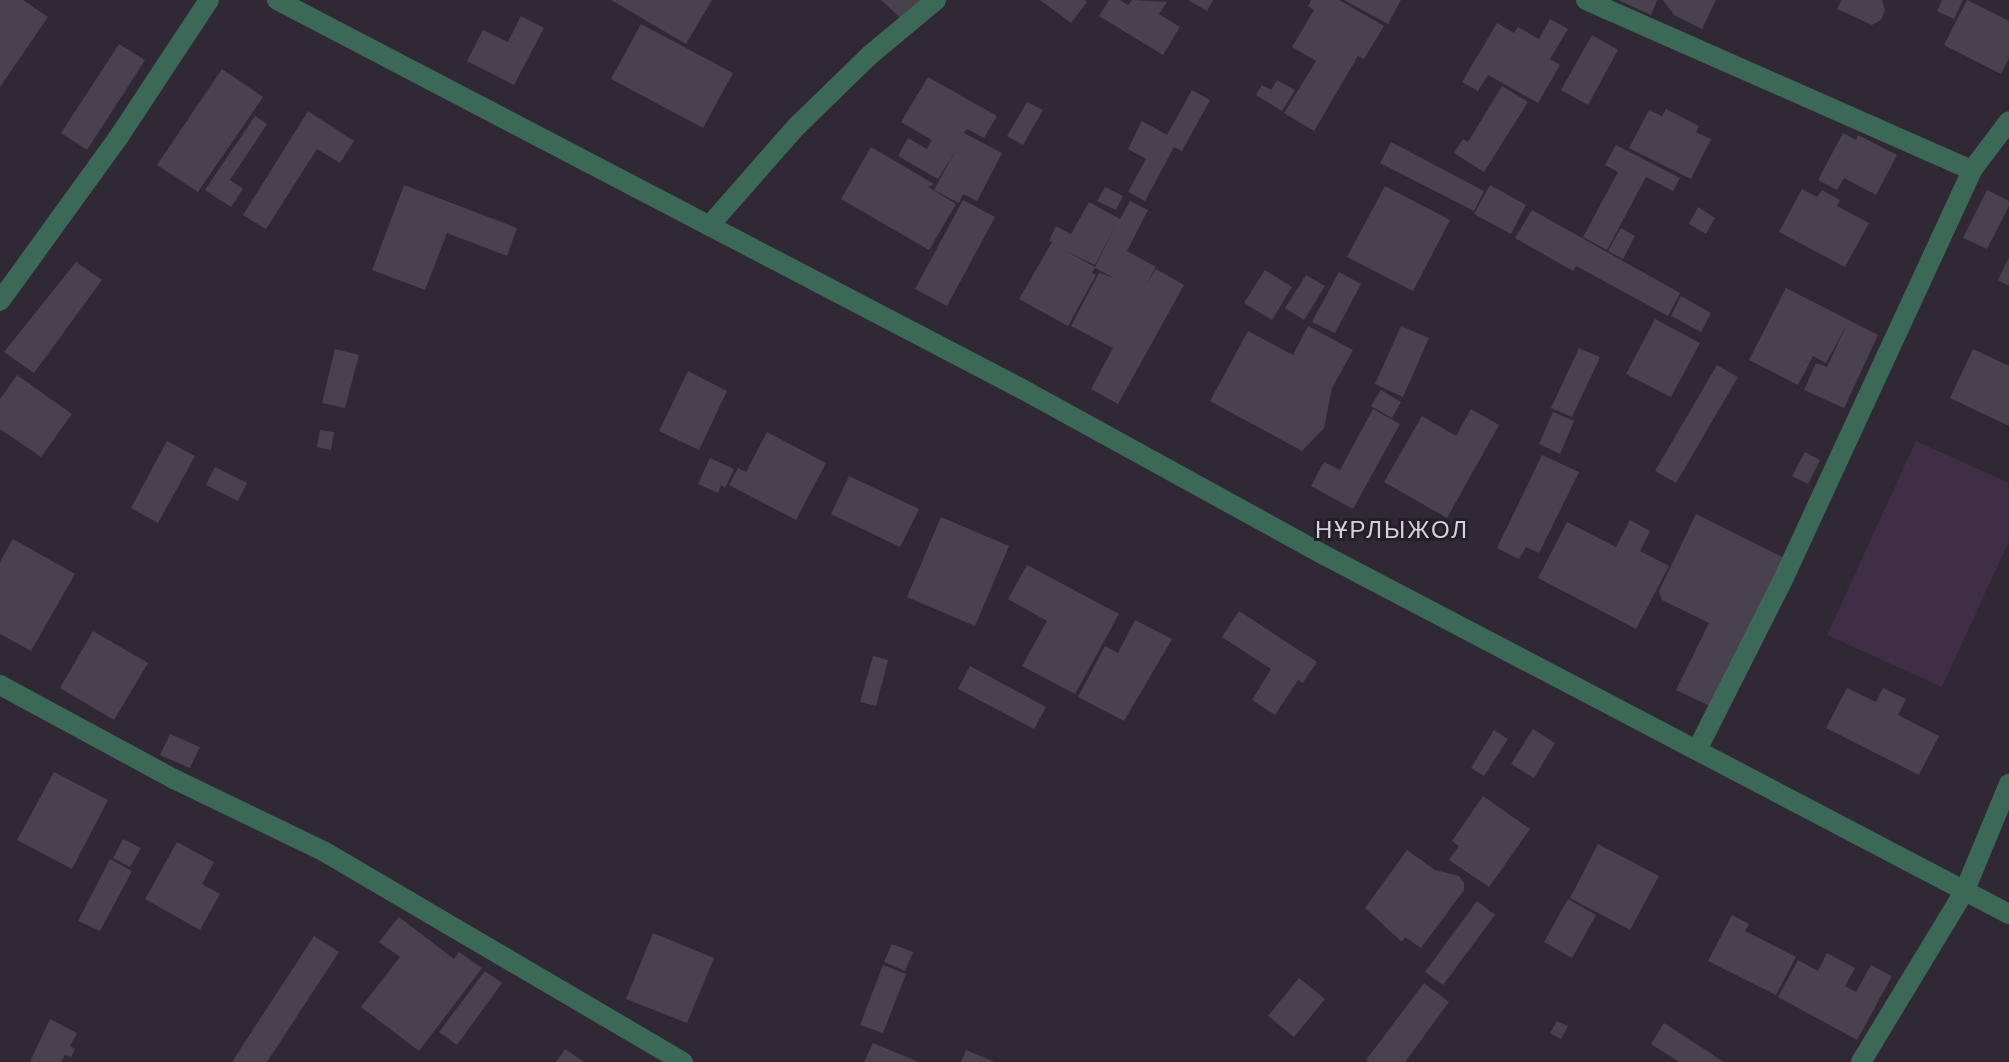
<!DOCTYPE html>
<html>
<head>
<meta charset="utf-8">
<style>
	body { margin:0 }
	#map { position:relative; width:2009px; height:1062px; overflow:hidden; background:#302834; font-family:"DM Sans",sans-serif }
	div>[style] { position:absolute }
	.green>* { inset:0; background:#402e47 }
	.building>* { inset:0; background:#49414d }
	.minor>* { height:20px; margin:-10px; padding:0 10px; transform-origin:10px; border-radius:10px; background:#3c6957 }
	span { translate:-50% -50%; white-space:nowrap; text-align:center; line-height:1.15; -webkit-text-stroke:6px #261f2a; paint-order:stroke }
	.quarter-label { font-size:24px; color:#d5d0d7; letter-spacing:2px }
</style>
</head>
<body>
<div id="map">
	<div class="green">
		<div style="clip-path:polygon(1916px 441px,2009px 483px,2009px 541px,1942px 687px,1827px 635px)"></div>
	</div>
	<div class="building">
		<div style="clip-path:polygon(0 0,23px 0,48px 17px,0 87px)"></div>
		<div style="clip-path:polygon(611px 0,712px 0,686px 44px)"></div>
		<div style="clip-path:polygon(881px 0,926px 0,907px 24px)"></div>
		<div style="clip-path:polygon(1040px 0,1084px 0,1087px 2px,1071px 23px)"></div>
		<div style="clip-path:polygon(1109px 0,1120px 0,1128px 5px,1132px 0,1167px 2px,1159px 14px,1180px 27px,1163px 55px,1099px 16px)"></div>
		<div style="clip-path:polygon(1188px 0,1213px 0,1207px 11px)"></div>
		<div style="clip-path:polygon(1311px 0,1339px 0,1384px 26px,1364px 59px,1358px 56px,1314px 131px,1284px 113px,1316px 61px,1292px 47px,1314px 10px,1308px 6px)"></div>
		<div style="clip-path:polygon(1344px 0,1401px 0,1388px 24px)"></div>
		<div style="clip-path:polygon(1618px 0,1657px 0,1651px 15px)"></div>
		<div style="clip-path:polygon(1663px 0,1716px 0,1702px 29px,1674px 15px)"></div>
		<div style="clip-path:polygon(1841px 0,1882px 0,1885px 10px,1881px 20px,1872px 25px,1837px 9px)"></div>
		<div style="clip-path:polygon(1942px 0,1963px 0,1954px 19px,1937px 11px)"></div>
		<div style="clip-path:polygon(1967px 0,2009px 21px,2009px 58px,2001px 74px,1944px 45px)"></div>
		<div style="clip-path:polygon(521px 16px,544px 28px,514px 85px,467px 61px,483px 30px,508px 42px)"></div>
		<div style="clip-path:polygon(1550px 19px,1568px 29px,1550px 59px,1560px 65px,1538px 103px,1488px 75px,1478px 91px,1462px 82px,1497px 23px,1514px 33px,1518px 27px,1539px 39px)"></div>
		<div style="clip-path:polygon(641px 24px,733px 73px,703px 128px,611px 79px)"></div>
		<div style="clip-path:polygon(1592px 35px,1618px 50px,1588px 105px,1561px 90px)"></div>
		<div style="clip-path:polygon(119px 44px,145px 60px,87px 150px,61px 133px)"></div>
		<div style="clip-path:polygon(222px 69px,263px 97px,198px 192px,157px 165px)"></div>
		<div style="clip-path:polygon(928px 77px,997px 116px,984px 138px,967px 129px,964px 133px,1002px 153px,977px 201px,963px 194px,959px 203px,934px 190px,956px 150px,938px 179px,898px 156px,908px 138px,927px 149px,932px 140px,901px 122px)"></div>
		<div style="clip-path:polygon(1277px 80px,1295px 90px,1282px 111px,1256px 95px,1262px 85px,1271px 90px)"></div>
		<div style="clip-path:polygon(1502px 86px,1528px 102px,1484px 172px,1454px 153px,1463px 139px,1468px 142px)"></div>
		<div style="clip-path:polygon(1192px 90px,1210px 100px,1182px 151px,1174px 147px,1145px 201px,1128px 192px,1146px 159px,1128px 149px,1142px 121px,1167px 135px)"></div>
		<div style="clip-path:polygon(1027px 102px,1043px 110px,1023px 145px,1007px 136px)"></div>
		<div style="clip-path:polygon(1666px 109px,1699px 126px,1696px 132px,1711px 139px,1691px 179px,1629px 148px,1649px 110px,1662px 116px)"></div>
		<div style="clip-path:polygon(308px 111px,354px 141px,340px 163px,317px 149px,266px 229px,243px 215px)"></div>
		<div style="clip-path:polygon(255px 116px,267px 124px,230px 180px,243px 189px,231px 207px,205px 190px)"></div>
		<div style="clip-path:polygon(1843px 133px,1856px 140px,1858px 135px,1897px 155px,1876px 195px,1844px 178px,1837px 190px,1818px 180px)"></div>
		<div style="clip-path:polygon(1391px 142px,1484px 191px,1474px 211px,1380px 163px)"></div>
		<div style="clip-path:polygon(1616px 145px,1680px 178px,1673px 191px,1646px 177px,1607px 250px,1583px 237px,1618px 172px,1605px 165px)"></div>
		<div style="clip-path:polygon(871px 147px,934px 184px,928px 187px,956px 204px,929px 250px,841px 199px)"></div>
		<div style="clip-path:polygon(404px 185px,517px 228px,507px 256px,447px 233px,425px 290px,372px 270px)"></div>
		<div style="clip-path:polygon(1490px 185px,1526px 205px,1511px 234px,1474px 214px)"></div>
		<div style="clip-path:polygon(1385px 186px,1450px 220px,1413px 291px,1347px 257px)"></div>
		<div style="clip-path:polygon(1105px 187px,1123px 196px,1116px 210px,1097px 201px)"></div>
		<div style="clip-path:polygon(1802px 189px,1817px 197px,1822px 190px,1840px 200px,1837px 206px,1869px 223px,1845px 267px,1779px 232px)"></div>
		<div style="clip-path:polygon(1987px 190px,2009px 201px,2009px 206px,1987px 249px,1963px 238px)"></div>
		<div style="clip-path:polygon(963px 200px,995px 217px,947px 306px,915px 289px)"></div>
		<div style="clip-path:polygon(evenodd,1130px 201px,1148px 210px,1127px 251px,1156px 267px,1145px 287px,1156px 269px,1184px 285px,1118px 404px,1091px 389px,1113px 348px,1071px 326px,1099px 273px,1114px 278px,1095px 268px,1092px 273px,1096px 275px,1068px 326px,1019px 299px,1052px 242px,1049px 241px,1056px 226px,1071px 234px,1089px 202px,1120px 219px,1130px 201px,1116px 224px,1095px 267px,1066px 251px,1095px 265px,1116px 224px)"></div>
		<div style="clip-path:polygon(1698px 207px,1715px 218px,1706px 234px,1689px 224px)"></div>
		<div style="clip-path:polygon(1532px 210px,1680px 293px,1668px 316px,1576px 266px,1573px 271px,1515px 238px)"></div>
		<div style="clip-path:polygon(1621px 228px,1635px 236px,1623px 259px,1608px 251px)"></div>
		<div style="clip-path:polygon(2009px 257px,2009px 286px,1998px 280px)"></div>
		<div style="clip-path:polygon(76px 262px,102px 280px,34px 373px,4px 352px)"></div>
		<div style="clip-path:polygon(1265px 270px,1292px 287px,1272px 320px,1244px 303px)"></div>
		<div style="clip-path:polygon(1339px 272px,1361px 284px,1335px 333px,1312px 322px)"></div>
		<div style="clip-path:polygon(1306px 275px,1325px 286px,1304px 320px,1285px 308px)"></div>
		<div style="clip-path:polygon(1786px 288px,1878px 335px,1844px 408px,1804px 390px,1816px 363px,1827px 367px,1847px 324px,1826px 363px,1813px 356px,1798px 385px,1749px 360px)"></div>
		<div style="clip-path:polygon(1681px 296px,1711px 313px,1701px 332px,1671px 316px)"></div>
		<div style="clip-path:polygon(1655px 319px,1700px 343px,1671px 397px,1626px 374px)"></div>
		<div style="clip-path:polygon(1308px 326px,1353px 350px,1332px 388px,1324px 428px,1302px 451px,1210px 401px,1248px 331px,1293px 355px)"></div>
		<div style="clip-path:polygon(1401px 326px,1429px 338px,1403px 397px,1375px 384px)"></div>
		<div style="clip-path:polygon(1579px 348px,1600px 357px,1572px 417px,1551px 408px)"></div>
		<div style="clip-path:polygon(335px 349px,359px 355px,345px 408px,322px 403px)"></div>
		<div style="clip-path:polygon(1973px 349px,2009px 366px,2009px 426px,1950px 398px)"></div>
		<div style="clip-path:polygon(1717px 365px,1738px 377px,1676px 483px,1655px 471px)"></div>
		<div style="clip-path:polygon(688px 371px,727px 391px,699px 450px,659px 431px)"></div>
		<div style="clip-path:polygon(17px 375px,72px 414px,41px 457px,0 429px,0 399px)"></div>
		<div style="clip-path:polygon(1381px 390px,1401px 402px,1392px 418px,1371px 406px)"></div>
		<div style="clip-path:polygon(1373px 409px,1400px 424px,1353px 509px,1311px 486px,1324px 462px,1340px 470px)"></div>
		<div style="clip-path:polygon(1471px 409px,1499px 425px,1447px 518px,1384px 482px,1422px 416px,1456px 436px)"></div>
		<div style="clip-path:polygon(1553px 412px,1574px 421px,1560px 454px,1539px 444px)"></div>
		<div style="clip-path:polygon(320px 430px,334px 432px,331px 450px,317px 447px)"></div>
		<div style="clip-path:polygon(767px 432px,826px 463px,796px 520px,729px 485px,738px 468px,746px 472px)"></div>
		<div style="clip-path:polygon(167px 441px,195px 456px,158px 523px,131px 508px)"></div>
		<div style="clip-path:polygon(1805px 452px,1820px 460px,1808px 484px,1792px 476px)"></div>
		<div style="clip-path:polygon(1542px 455px,1579px 472px,1539px 553px,1526px 547px,1519px 559px,1497px 548px)"></div>
		<div style="clip-path:polygon(710px 458px,734px 469px,725px 488px,721px 485px,718px 493px,698px 484px)"></div>
		<div style="clip-path:polygon(215px 467px,247px 483px,238px 501px,206px 485px)"></div>
		<div style="clip-path:polygon(849px 476px,919px 509px,900px 547px,831px 514px)"></div>
		<div style="clip-path:polygon(1696px 514px,1784px 558px,1710px 706px,1676px 690px,1709px 623px,1662px 600px,1659px 591px)"></div>
		<div style="clip-path:polygon(941px 517px,1009px 546px,975px 626px,907px 597px)"></div>
		<div style="clip-path:polygon(1630px 520px,1650px 531px,1640px 551px,1669px 566px,1636px 629px,1538px 578px,1567px 522px,1616px 547px)"></div>
		<div style="clip-path:polygon(13px 539px,75px 574px,31px 651px,0 634px,0 562px)"></div>
		<div style="clip-path:polygon(1027px 565px,1119px 614px,1075px 694px,1022px 666px,1047px 621px,1008px 599px)"></div>
		<div style="clip-path:polygon(1239px 611px,1317px 662px,1303px 683px,1298px 680px,1275px 715px,1252px 700px,1271px 669px,1222px 637px)"></div>
		<div style="clip-path:polygon(1135px 620px,1172px 639px,1124px 721px,1078px 697px,1105px 646px,1118px 653px)"></div>
		<div style="clip-path:polygon(93px 631px,148px 663px,114px 720px,60px 688px)"></div>
		<div style="clip-path:polygon(873px 656px,888px 660px,876px 706px,860px 702px)"></div>
		<div style="clip-path:polygon(970px 666px,1046px 707px,1034px 729px,958px 689px)"></div>
		<div style="clip-path:polygon(1847px 688px,1876px 702px,1883px 688px,1906px 699px,1898px 715px,1939px 736px,1919px 775px,1826px 728px)"></div>
		<div style="clip-path:polygon(1533px 729px,1555px 743px,1534px 778px,1511px 764px)"></div>
		<div style="clip-path:polygon(1494px 730px,1508px 739px,1484px 776px,1471px 768px)"></div>
		<div style="clip-path:polygon(170px 734px,200px 747px,190px 768px,160px 755px)"></div>
		<div style="clip-path:polygon(54px 772px,108px 800px,72px 869px,17px 840px)"></div>
		<div style="clip-path:polygon(1483px 796px,1530px 829px,1489px 887px,1449px 860px,1459px 846px,1452px 841px)"></div>
		<div style="clip-path:polygon(123px 839px,141px 848px,130px 867px,113px 858px)"></div>
		<div style="clip-path:polygon(177px 842px,214px 862px,202px 884px,220px 894px,200px 930px,145px 899px)"></div>
		<div style="clip-path:polygon(1598px 844px,1659px 876px,1630px 930px,1570px 898px)"></div>
		<div style="clip-path:polygon(1407px 850px,1435px 870px,1459px 876px,1464px 883px,1464px 890px,1421px 948px,1405px 937px,1402px 942px,1365px 908px)"></div>
		<div style="clip-path:polygon(110px 859px,132px 871px,100px 931px,78px 921px)"></div>
		<div style="clip-path:polygon(1568px 899px,1596px 915px,1572px 958px,1544px 942px)"></div>
		<div style="clip-path:polygon(1477px 901px,1495px 915px,1443px 985px,1425px 972px)"></div>
		<div style="clip-path:polygon(1732px 915px,1749px 924px,1745px 931px,1796px 957px,1776px 995px,1708px 961px)"></div>
		<div style="clip-path:polygon(399px 917px,454px 959px,459px 952px,482px 968px,419px 1051px,361px 1007px,400px 957px,379px 942px)"></div>
		<div style="clip-path:polygon(653px 933px,714px 958px,687px 1023px,626px 999px)"></div>
		<div style="clip-path:polygon(314px 936px,339px 952px,267px 1062px,232px 1062px)"></div>
		<div style="clip-path:polygon(892px 944px,913px 952px,905px 971px,884px 962px)"></div>
		<div style="clip-path:polygon(1827px 953px,1855px 968px,1845px 986px,1856px 992px,1871px 965px,1892px 976px,1857px 1040px,1778px 997px,1798px 960px,1818px 971px)"></div>
		<div style="clip-path:polygon(883px 965px,906px 974px,883px 1033px,860px 1025px)"></div>
		<div style="clip-path:polygon(485px 971px,502px 983px,457px 1045px,439px 1032px)"></div>
		<div style="clip-path:polygon(1299px 978px,1325px 999px,1294px 1037px,1268px 1016px)"></div>
		<div style="clip-path:polygon(1424px 983px,1449px 1002px,1405px 1062px,1369px 1062px,1366px 1060px)"></div>
		<div style="clip-path:polygon(50px 1019px,77px 1033px,70px 1046px,75px 1049px,71px 1057px,65px 1055px,61px 1062px,30px 1062px)"></div>
		<div style="clip-path:polygon(1557px 1021px,1568px 1026px,1561px 1039px,1550px 1033px)"></div>
		<div style="clip-path:polygon(1664px 1023px,1724px 1062px,1679px 1062px,1651px 1044px)"></div>
		<div style="clip-path:polygon(873px 1043px,919px 1062px,864px 1062px)"></div>
		<div style="clip-path:polygon(565px 1049px,584px 1062px,556px 1062px)"></div>
		<div style="clip-path:polygon(966px 1050px,995px 1062px,961px 1062px)"></div>
	</div>
	<div class="minor">
		<div style="left:277px;top:0;width:840px;rotate:27.57deg"></div>
		<div style="left:1022px;top:389px;width:345px;rotate:28.8deg"></div>
		<div style="left:1324px;top:555px;width:773px;rotate:27.66deg"></div>
		<div style="left:1586px;top:0;width:422px;rotate:23.8deg"></div>
		<div style="left:709px;top:226px;width:133px;rotate:-48.7deg"></div>
		<div style="left:797px;top:126px;width:102px;rotate:-44.2deg"></div>
		<div style="left:870px;top:55px;width:86px;rotate:-39.8deg"></div>
		<div style="left:0;top:301px;width:201px;rotate:-54.1deg"></div>
		<div style="left:118px;top:138px;width:165px;rotate:-56.6deg"></div>
		<div style="left:0;top:685px;width:198px;rotate:28.4deg"></div>
		<div style="left:174px;top:779px;width:168px;rotate:25.8deg"></div>
		<div style="left:325px;top:852px;width:415px;rotate:30.4deg"></div>
		<div style="left:1697px;top:750px;width:186px;rotate:-63.2deg"></div>
		<div style="left:1781px;top:584px;width:456px;rotate:-65.2deg"></div>
		<div style="left:1972px;top:170px;width:61px;rotate:-52.9deg"></div>
		<div style="left:1861px;top:1062px;width:201px;rotate:-58.8deg"></div>
		<div style="left:1965px;top:890px;width:115px;rotate:-67.5deg"></div>
	</div>
	<div class="quarter-label">
		<span style="left:1392px;top:530px">НҰРЛЫЖОЛ</span>
	</div>
</div>
</body>
</html>
